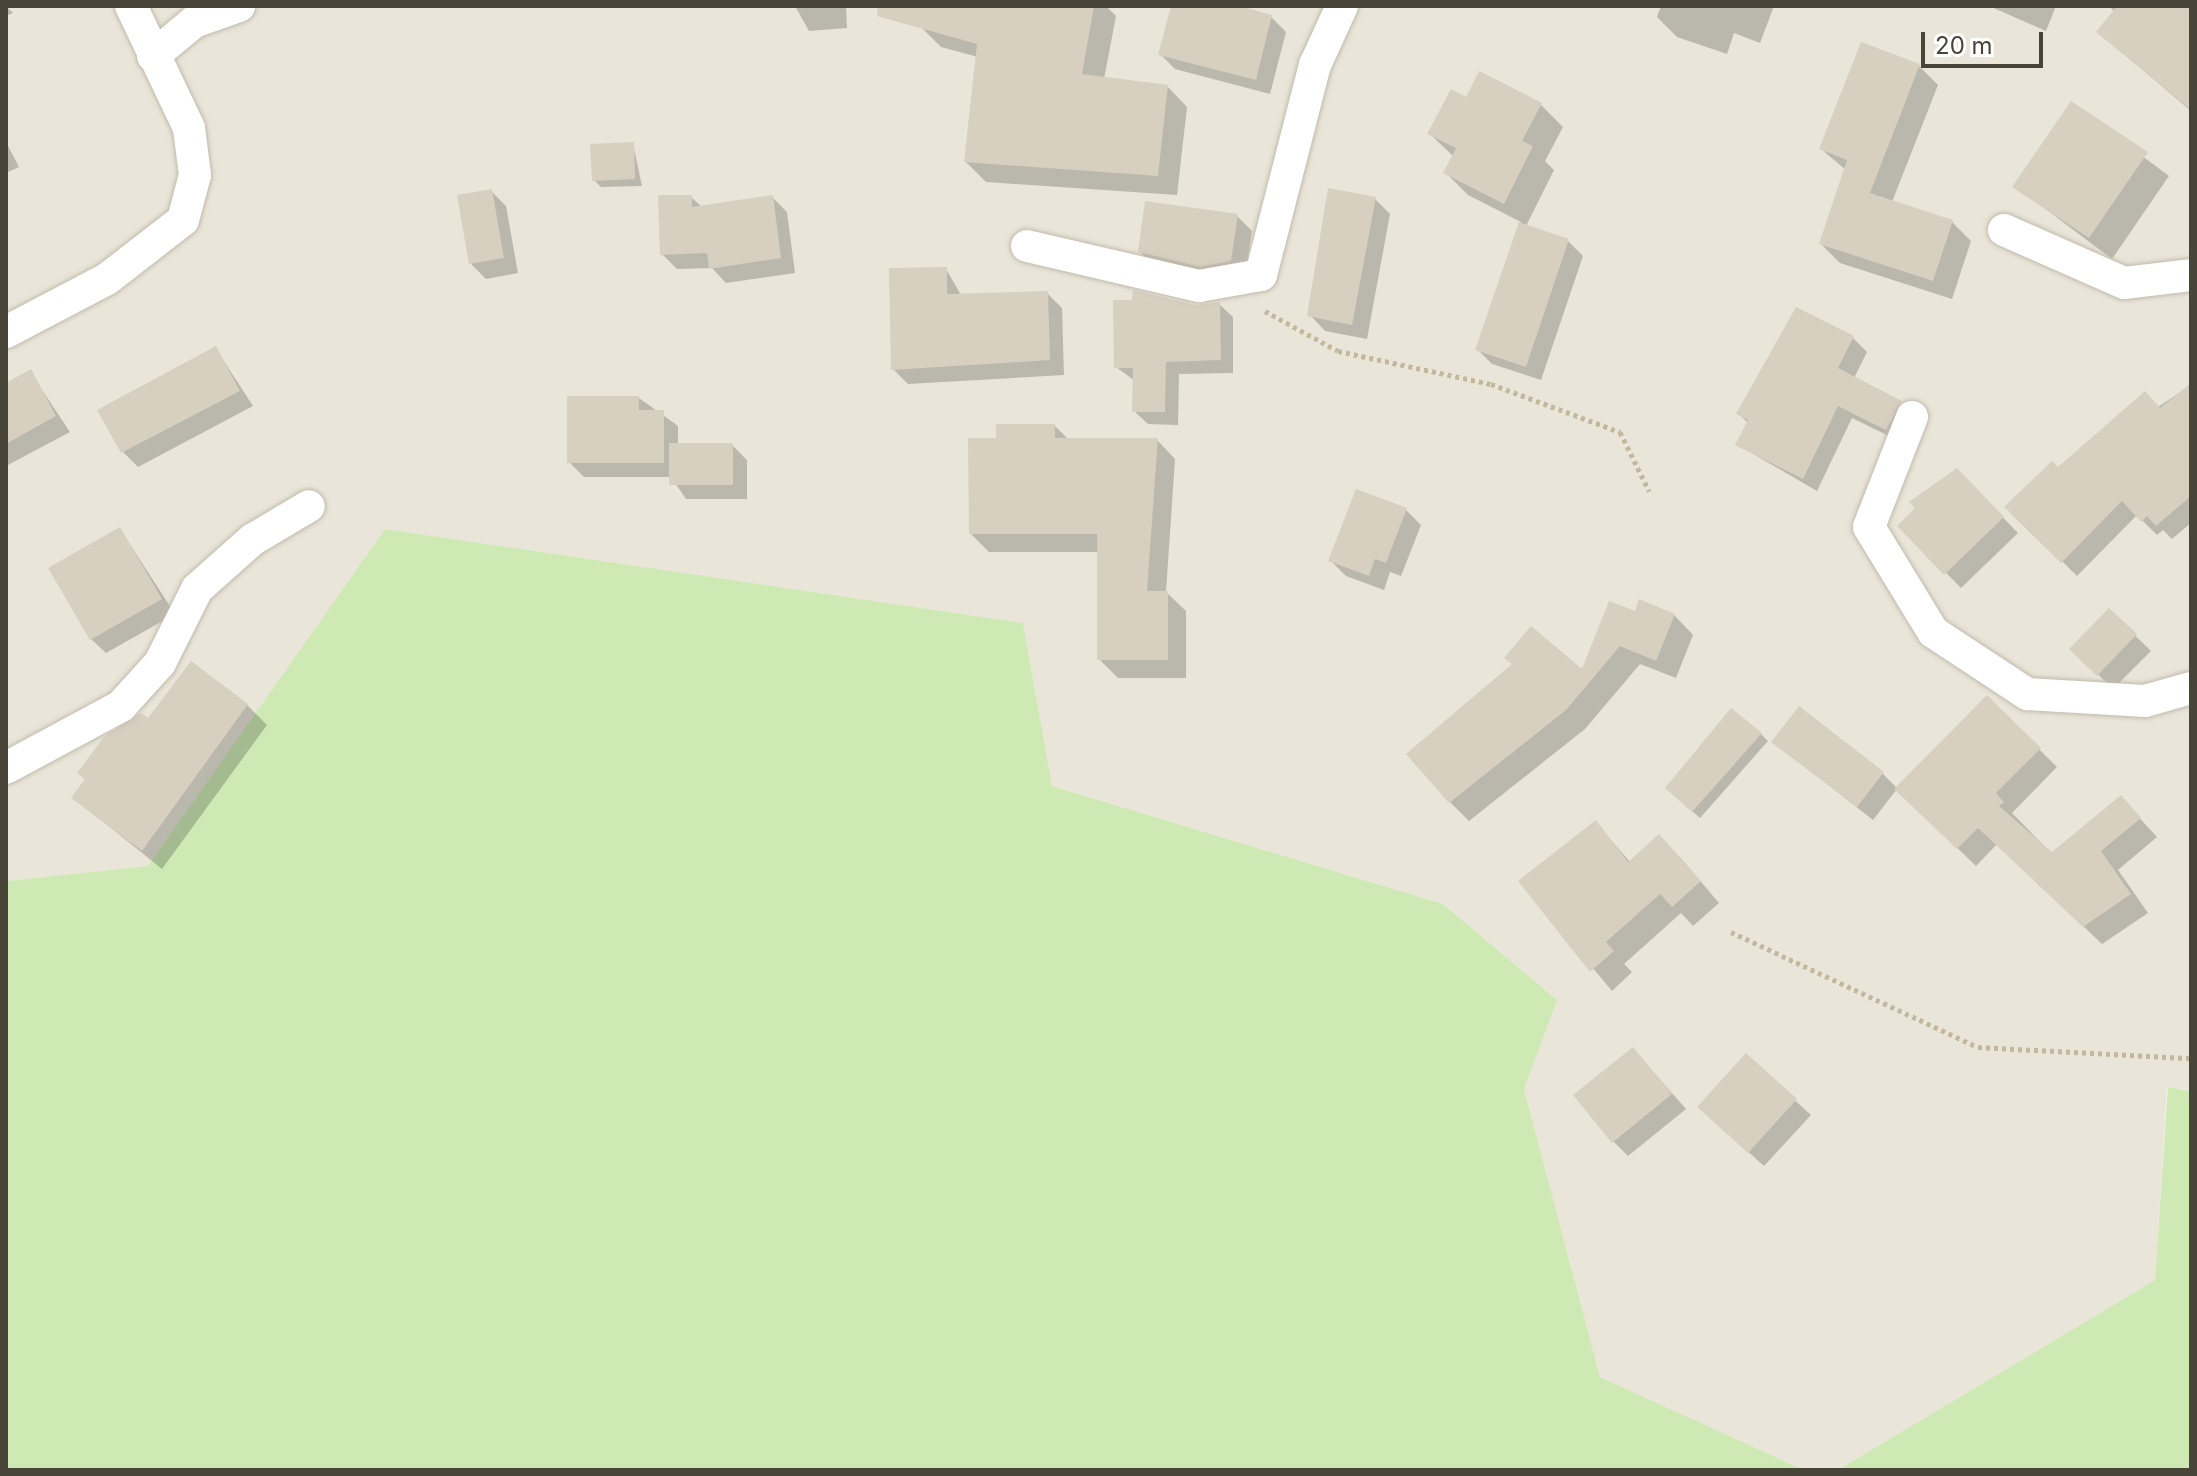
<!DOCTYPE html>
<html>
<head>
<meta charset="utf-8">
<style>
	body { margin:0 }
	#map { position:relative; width:2197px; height:1476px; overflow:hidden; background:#f5f2ea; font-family:Inter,sans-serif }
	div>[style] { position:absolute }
	.residential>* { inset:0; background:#e9e5d8 }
	.green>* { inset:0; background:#cee9b4 }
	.shadow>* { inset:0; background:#0003 }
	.building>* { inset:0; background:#d7cfc0 }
	.path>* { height:5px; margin-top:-2.5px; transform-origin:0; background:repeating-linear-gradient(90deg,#c3b89e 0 4px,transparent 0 8px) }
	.roads { filter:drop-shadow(0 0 2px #c1bbad) drop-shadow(0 0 2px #c1bbad) }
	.minor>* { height:32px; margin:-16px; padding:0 16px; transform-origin:16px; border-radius:16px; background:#fff }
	span { translate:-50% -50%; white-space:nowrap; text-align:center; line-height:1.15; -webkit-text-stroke:6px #fff; paint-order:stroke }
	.frame { position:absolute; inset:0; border:8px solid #494438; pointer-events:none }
	.scale { position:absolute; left:1921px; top:32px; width:122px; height:36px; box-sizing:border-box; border:4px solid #494438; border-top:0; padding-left:10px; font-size:24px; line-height:28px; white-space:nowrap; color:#494438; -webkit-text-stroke:6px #fff; paint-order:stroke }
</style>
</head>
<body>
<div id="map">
	<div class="residential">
		<div style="clip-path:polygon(6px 6px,2191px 6px,2191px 1092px,2167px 1087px,2155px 1280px,1838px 1470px,1804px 1470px,1600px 1377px,1524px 1089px,1556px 999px,1443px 904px,1052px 786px,1023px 623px,385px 529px,148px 866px,6px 881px)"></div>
	</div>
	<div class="green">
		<div style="clip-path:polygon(385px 529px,1023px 623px,1052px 786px,1443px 904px,1557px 1000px,1524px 1089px,1600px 1377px,1804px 1470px,6px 1470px,6px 881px,148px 866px)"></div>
		<div style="clip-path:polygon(2168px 1087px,2191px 1092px,2191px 1470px,1838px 1470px,2155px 1280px)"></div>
	</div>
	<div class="shadow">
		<div style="clip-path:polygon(6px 6px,13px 13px,6px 16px)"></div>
		<div style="clip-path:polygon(795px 6px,846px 6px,847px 28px,809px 31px)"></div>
		<div style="clip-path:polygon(927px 6px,1106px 6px,1116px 16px,1104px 79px,1167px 86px,1187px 107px,1177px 195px,986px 182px,966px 162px,978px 57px,941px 47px,921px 27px)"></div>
		<div style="clip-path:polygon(1173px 6px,1231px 6px,1271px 17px,1286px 32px,1270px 94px,1175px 69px,1160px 54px)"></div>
		<div style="clip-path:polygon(1661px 6px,1774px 6px,1760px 43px,1734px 33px,1727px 54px,1677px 37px,1657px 17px)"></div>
		<div style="clip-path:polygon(1989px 6px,2056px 6px,2046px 31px)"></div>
		<div style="clip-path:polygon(2109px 6px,2191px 6px,2191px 111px,2098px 32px,2115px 12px)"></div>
		<div style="clip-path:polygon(1919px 66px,1938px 85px,1892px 202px,1952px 222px,1971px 241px,1952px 299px,1840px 263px,1821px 244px,1846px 170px,1821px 149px)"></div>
		<div style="clip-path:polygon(1467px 100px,1541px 105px,1563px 127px,1545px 161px,1554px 170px,1526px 226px,1568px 241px,1583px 256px,1541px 380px,1492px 364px,1477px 349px,1521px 222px,1468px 195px,1446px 173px,1454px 157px,1429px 133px)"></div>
		<div style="clip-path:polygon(2071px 103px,2169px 176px,2112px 259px,2015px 186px)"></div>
		<div style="clip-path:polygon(6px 142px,19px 167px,6px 173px)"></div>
		<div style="clip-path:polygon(633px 144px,642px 186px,601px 187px,594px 180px)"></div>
		<div style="clip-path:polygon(491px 191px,506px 206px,518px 273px,486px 279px,471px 264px)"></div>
		<div style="clip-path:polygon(691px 197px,702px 207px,772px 197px,787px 212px,795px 273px,726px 283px,712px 268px,677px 269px,662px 254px)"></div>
		<div style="clip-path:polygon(1375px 199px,1390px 214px,1367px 339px,1325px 331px,1310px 315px)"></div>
		<div style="clip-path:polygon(1237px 216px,1252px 231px,1245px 276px,1155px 267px,1140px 252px)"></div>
		<div style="clip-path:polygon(946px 269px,961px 295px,1047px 293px,1062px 308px,1064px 375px,908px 384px,893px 369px)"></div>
		<div style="clip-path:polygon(1219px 304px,1233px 317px,1233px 373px,1179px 374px,1178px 425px,1148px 424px,1134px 411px,1135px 381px,1116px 367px,1195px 307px)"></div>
		<div style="clip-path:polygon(1797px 310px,1853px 338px,1867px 352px,1854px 378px,1915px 416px,1901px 442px,1852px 418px,1817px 491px,1738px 445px,1749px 424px,1739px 414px)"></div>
		<div style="clip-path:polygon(216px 349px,253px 406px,138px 467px,123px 452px)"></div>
		<div style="clip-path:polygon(30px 372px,70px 432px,6px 466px,6px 385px)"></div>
		<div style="clip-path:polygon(2191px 385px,2191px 523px,2172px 539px,2163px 530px,2157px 535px,2137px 515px,2077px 576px,2007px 507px)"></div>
		<div style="clip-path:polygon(639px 398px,678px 426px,678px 445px,732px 445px,747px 460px,747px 499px,686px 499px,671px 477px,584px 477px,569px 462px)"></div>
		<div style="clip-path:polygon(1055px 426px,1069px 440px,1157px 440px,1175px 459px,1166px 592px,1186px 611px,1186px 678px,1118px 678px,1099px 659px,1099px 552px,989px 552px,971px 534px,998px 440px)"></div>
		<div style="clip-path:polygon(1957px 470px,2018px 533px,1961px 588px,1900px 526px)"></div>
		<div style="clip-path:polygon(1406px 510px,1421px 525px,1401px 576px,1390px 572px,1384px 590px,1346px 576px,1331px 561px)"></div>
		<div style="clip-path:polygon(120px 529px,175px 614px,106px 653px,91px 639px)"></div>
		<div style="clip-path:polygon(2109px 610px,2151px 651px,2113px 689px,2072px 649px)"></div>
		<div style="clip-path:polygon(1636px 613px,1674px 615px,1693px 635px,1676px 678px,1640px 664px,1585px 729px,1469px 821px,1450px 802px)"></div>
		<div style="clip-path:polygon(1987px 698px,2057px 767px,2012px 813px,2052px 854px,2121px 798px,2157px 837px,2118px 870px,2148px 913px,2102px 944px,1997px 844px,1976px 866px,1897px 789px,1873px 820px,1774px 742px,1883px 774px,1897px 788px)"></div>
		<div style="clip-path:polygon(247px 705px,267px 725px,162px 869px,74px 798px,148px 720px)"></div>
		<div style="clip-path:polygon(1761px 734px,1768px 741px,1700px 818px,1674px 795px)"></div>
		<div style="clip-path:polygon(1596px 823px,1630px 862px,1679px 856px,1719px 903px,1693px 926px,1681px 913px,1624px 964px,1632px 972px,1612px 991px,1521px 881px)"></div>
		<div style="clip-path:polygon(1633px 1049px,1686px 1109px,1628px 1156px,1613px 1141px)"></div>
		<div style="clip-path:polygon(1746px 1056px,1811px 1115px,1764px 1166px,1715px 1122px)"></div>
	</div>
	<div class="building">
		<div style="clip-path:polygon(878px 6px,1094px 6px,1082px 74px,1168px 85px,1158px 176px,964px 162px,977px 44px,877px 16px)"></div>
		<div style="clip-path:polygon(1171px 6px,1239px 6px,1272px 15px,1256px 80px,1158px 55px)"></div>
		<div style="clip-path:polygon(2117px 6px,2191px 6px,2191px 110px,2096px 32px)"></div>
		<div style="clip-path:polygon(1861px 42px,1920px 64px,1870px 193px,1953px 220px,1933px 281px,1819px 244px,1847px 160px,1819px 149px)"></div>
		<div style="clip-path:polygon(1479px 71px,1542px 103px,1522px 141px,1533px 146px,1504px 204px,1443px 173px,1456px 148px,1427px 134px,1451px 89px,1466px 97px)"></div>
		<div style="clip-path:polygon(2071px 101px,2148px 152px,2089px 238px,2012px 187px)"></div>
		<div style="clip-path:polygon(634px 142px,635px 179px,592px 181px,590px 144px)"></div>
		<div style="clip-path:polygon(1328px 188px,1376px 197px,1352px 325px,1307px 316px)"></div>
		<div style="clip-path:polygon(492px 189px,504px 258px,469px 264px,457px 195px)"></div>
		<div style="clip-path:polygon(658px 195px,692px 195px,692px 207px,773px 195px,781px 258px,709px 269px,707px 253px,660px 255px)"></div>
		<div style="clip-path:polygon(1145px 201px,1238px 214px,1231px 261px,1200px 267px,1138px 252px)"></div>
		<div style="clip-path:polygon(1519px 222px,1569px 239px,1526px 367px,1475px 350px)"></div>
		<div style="clip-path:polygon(947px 267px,947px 294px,1048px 291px,1050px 360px,891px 370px,889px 268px)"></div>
		<div style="clip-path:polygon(1133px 290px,1195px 305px,1220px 302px,1221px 360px,1166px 362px,1165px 412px,1132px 412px,1133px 368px,1114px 368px,1113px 300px,1132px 300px)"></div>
		<div style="clip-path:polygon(1796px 307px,1854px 336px,1838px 368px,1902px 401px,1886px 430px,1838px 406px,1803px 479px,1735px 445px,1748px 420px,1736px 414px)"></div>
		<div style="clip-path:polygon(216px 346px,240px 391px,121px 453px,97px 410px)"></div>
		<div style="clip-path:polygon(31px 369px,56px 416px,6px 444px,6px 383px)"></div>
		<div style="clip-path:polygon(2191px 383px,2191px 496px,2156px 526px,2147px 516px,2141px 522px,2122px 501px,2061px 563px,2004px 507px,2052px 461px,2058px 467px,2145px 391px,2160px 408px)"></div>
		<div style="clip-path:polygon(567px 396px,639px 396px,639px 410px,664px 410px,664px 463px,567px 463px)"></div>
		<div style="clip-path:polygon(996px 424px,1055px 424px,1055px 438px,1158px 438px,1147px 591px,1168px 591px,1168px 660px,1097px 660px,1097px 534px,969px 534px,968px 438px,996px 438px)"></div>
		<div style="clip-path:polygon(669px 443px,733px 443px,733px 485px,669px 485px)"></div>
		<div style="clip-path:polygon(1957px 468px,2004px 517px,1944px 575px,1897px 526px,1915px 508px,1909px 502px)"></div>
		<div style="clip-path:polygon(1356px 489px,1407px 508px,1386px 563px,1375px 559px,1369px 576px,1328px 561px)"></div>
		<div style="clip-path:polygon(120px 527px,162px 599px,90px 640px,48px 568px)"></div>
		<div style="clip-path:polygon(1639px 599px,1675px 614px,1656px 661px,1620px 646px,1566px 710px,1449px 803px,1406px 754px,1512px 664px,1504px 658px,1531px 626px,1582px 669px,1609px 601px,1635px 611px)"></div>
		<div style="clip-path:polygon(2109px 608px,2137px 634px,2097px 676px,2069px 649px)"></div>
		<div style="clip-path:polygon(191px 661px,248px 704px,142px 851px,71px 798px,85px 779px,77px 773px,104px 737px,141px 713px,148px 718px)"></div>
		<div style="clip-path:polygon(1987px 695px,2041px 748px,1996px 793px,2004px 802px,1999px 806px,2052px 852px,2121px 795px,2141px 818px,2101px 851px,2131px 894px,2083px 927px,1978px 828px,1957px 849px,1894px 789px)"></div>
		<div style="clip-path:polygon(1799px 706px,1884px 772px,1857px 807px,1771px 742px)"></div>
		<div style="clip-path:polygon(1731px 708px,1762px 733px,1692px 812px,1665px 788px)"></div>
		<div style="clip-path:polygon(1596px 820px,1628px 862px,1659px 834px,1701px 881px,1672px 907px,1660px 894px,1606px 942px,1614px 951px,1590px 972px,1518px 881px)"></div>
		<div style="clip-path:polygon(1633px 1047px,1672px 1094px,1612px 1143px,1573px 1095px)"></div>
		<div style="clip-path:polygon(1746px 1053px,1797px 1099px,1748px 1153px,1697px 1107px)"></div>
	</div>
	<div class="path">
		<div style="left:1265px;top:311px;width:83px;rotate:28.7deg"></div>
		<div style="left:1338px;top:351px;width:157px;rotate:12.2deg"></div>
		<div style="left:1491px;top:384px;width:138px;rotate:20.4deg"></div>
		<div style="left:1620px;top:432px;width:66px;rotate:63.8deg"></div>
		<div style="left:1731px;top:932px;width:272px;rotate:25deg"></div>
		<div style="left:1978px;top:1047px;width:213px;rotate:3deg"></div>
	</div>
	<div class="roads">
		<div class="minor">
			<div style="left:153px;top:56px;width:53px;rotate:-39.7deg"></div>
			<div style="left:194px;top:22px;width:48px;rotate:-19.6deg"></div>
			<div style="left:2004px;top:230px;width:131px;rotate:23.8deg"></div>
			<div style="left:2124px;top:283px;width:67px;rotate:-6.8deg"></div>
			<div style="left:1027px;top:246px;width:177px;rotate:13.1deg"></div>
			<div style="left:1199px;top:286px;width:63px;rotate:-10.1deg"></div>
			<div style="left:1261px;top:275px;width:217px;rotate:-75.6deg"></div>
			<div style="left:1315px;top:65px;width:65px;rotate:-65.4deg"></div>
			<div style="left:6px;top:332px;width:114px;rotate:-27.7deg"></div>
			<div style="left:107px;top:279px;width:96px;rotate:-37.8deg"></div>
			<div style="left:183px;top:220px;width:47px;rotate:-75.1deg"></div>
			<div style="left:195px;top:175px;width:47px;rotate:-97.3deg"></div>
			<div style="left:189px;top:128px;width:135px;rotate:-115.4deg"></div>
			<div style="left:1912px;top:417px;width:118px;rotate:111.4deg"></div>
			<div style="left:1869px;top:527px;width:123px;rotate:58.6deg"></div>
			<div style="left:1933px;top:632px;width:113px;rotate:33.4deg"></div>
			<div style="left:2027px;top:694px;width:118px;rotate:3.4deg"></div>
			<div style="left:2145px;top:701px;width:48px;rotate:-15.8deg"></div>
			<div style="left:6px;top:768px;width:131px;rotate:-28.3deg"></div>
			<div style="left:121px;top:706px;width:58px;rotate:-47.8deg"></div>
			<div style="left:160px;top:663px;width:83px;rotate:-63.4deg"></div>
			<div style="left:197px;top:589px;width:74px;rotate:-41.7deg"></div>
			<div style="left:252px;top:540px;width:66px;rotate:-30.8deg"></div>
		</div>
	</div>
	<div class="frame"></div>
	<div class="scale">20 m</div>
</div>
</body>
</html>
